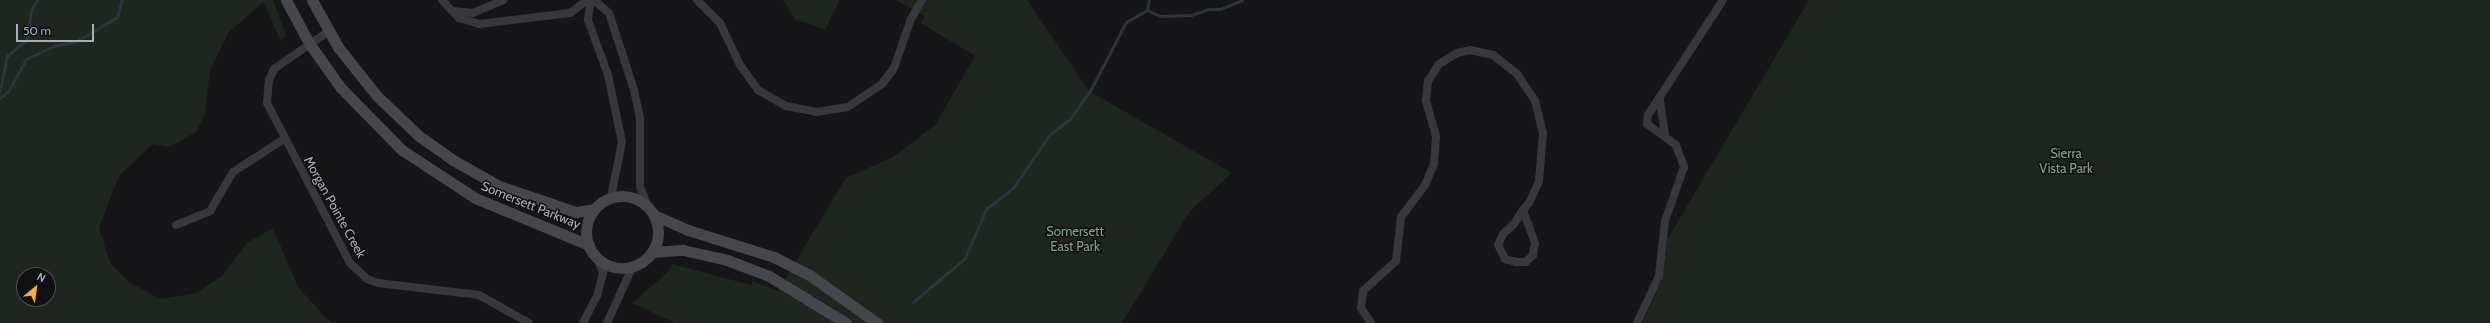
<!DOCTYPE html>
<html>
<head>
<meta charset="utf-8">
<style>
	body { margin:0 }
	#map { position:relative; width:2490px; height:323px; overflow:hidden; background:#161618; font-family:Cabin,sans-serif }
	div>[style] { position:absolute }
	.green>* { inset:0; background:#1e261f }
	.stream>* { height:3px; margin:-1.5px; padding:0 1.5px; transform-origin:1.5px; border-radius:1.5px; background:#2c353c }
	.minor>* { height:8px; margin:-4px; padding:0 4px; transform-origin:4px; border-radius:4px; background:#37383d }
	.secondary>* { height:11px; margin:-5.5px; padding:0 5.5px; transform-origin:5.5px; border-radius:5.5px; background:#45474d }
	.secondary>.ring { margin:-5.5px; padding:0; box-sizing:content-box; background:none; border:11px solid #45474d; border-radius:50% }
	span { translate:-50% -50%; white-space:nowrap; text-align:center; line-height:1.15; -webkit-text-stroke:3px #111113; paint-order:stroke }
	.park-label { font-size:13px; color:#7fa381 }
	.street-label { font-size:13px; color:#a8adb8 }
	.north { position:absolute; left:16px; top:267px; width:40px; height:40px; box-sizing:border-box; background:#111113; border:1px solid #4d4f55; border-radius:50%; rotate:29deg; font-size:11px; font-weight:700; line-height:16px; text-align:center; color:#a8adb8 }
	.north::after { content:''; display:block; margin:auto; width:14px; height:18px; background:#f2b134; clip-path:polygon(50% 0,100% 100%,50% 72%,0 100%) }
	.scale { position:absolute; left:16px; top:24px; width:78px; height:18px; box-sizing:border-box; border:2px solid #a8adb8; border-top:0; padding-left:5px; font-size:12px; line-height:14px; white-space:nowrap; color:#a8adb8; -webkit-text-stroke:3px #111113; paint-order:stroke }
</style>
</head>
<body>
<div id="map">
	<div class="green">
		<div style="clip-path:polygon(evenodd,0 0,273px 0,286px 35px,281px 41px,263px 2px,228px 33px,210px 71px,205px 114px,196px 132px,169px 147px,153px 144px,119px 176px,99px 227px,110px 263px,129px 282px,160px 299px,196px 293px,223px 275px,247px 243px,273px 228px,298px 287px,327px 319px,335px 323px,0 323px,0 0,24px 275px,48px 275px,48px 299px,24px 299px,24px 275px)"></div>
		<div style="clip-path:polygon(783px 0,840px 0,825px 30px,795px 19px)"></div>
		<div style="clip-path:polygon(896px 0,1027px 0,1089px 91px,1232px 173px,1190px 211px,1122px 323px,675px 323px,632px 303px,669px 271px,672px 264px,751px 285px,753px 281px,778px 291px,846px 178px,893px 157px,935px 125px,975px 56px,921px 23px,925px 16px)"></div>
		<div style="clip-path:polygon(1809px 0,2490px 0,2490px 323px,1642px 323px,1663px 278px,1667px 240px)"></div>
	</div>
	<div class="stream">
		<div style="left:1147px;top:10px;width:14px;rotate:25deg"></div>
		<div style="left:1160px;top:16px;width:31px;rotate:-2deg"></div>
		<div style="left:1191px;top:15px;width:18px;rotate:-19deg"></div>
		<div style="left:1208px;top:9px;width:12px"></div>
		<div style="left:1220px;top:9px;width:24px;rotate:-22deg"></div>
		<div style="left:0;top:91px;width:36px;rotate:-79deg"></div>
		<div style="left:7px;top:56px;width:26px;rotate:-40deg"></div>
		<div style="left:27px;top:39px;width:29px;rotate:-82deg"></div>
		<div style="left:31px;top:10px;width:12px;rotate:-59deg"></div>
		<div style="left:0;top:98px;width:12px;rotate:-42deg"></div>
		<div style="left:9px;top:90px;width:35px;rotate:-61deg"></div>
		<div style="left:26px;top:59px;width:33px;rotate:-25deg"></div>
		<div style="left:56px;top:45px;width:19px;rotate:-9deg"></div>
		<div style="left:75px;top:42px;width:49px;rotate:-30.8deg"></div>
		<div style="left:117px;top:17px;width:18px;rotate:-74deg"></div>
		<div style="left:913px;top:302px;width:68px;rotate:-40.2deg"></div>
		<div style="left:965px;top:258px;width:53px;rotate:-66.8deg"></div>
		<div style="left:986px;top:209px;width:34px;rotate:-38deg"></div>
		<div style="left:1013px;top:188px;width:65px;rotate:-55.6deg"></div>
		<div style="left:1050px;top:134px;width:25px;rotate:-37deg"></div>
		<div style="left:1070px;top:119px;width:37px;rotate:-55deg"></div>
		<div style="left:1091px;top:89px;width:76px;rotate:-62.4deg"></div>
		<div style="left:1126px;top:22px;width:24px;rotate:-30deg"></div>
		<div style="left:1147px;top:10px;width:10px;rotate:-79deg"></div>
	</div>
	<div class="minor">
		<div style="left:442px;top:0;width:25px;rotate:47deg"></div>
		<div style="left:459px;top:18px;width:22px;rotate:16deg"></div>
		<div style="left:480px;top:24px;width:91px;rotate:-7deg"></div>
		<div style="left:570px;top:13px;width:22px;rotate:-36deg"></div>
		<div style="left:591px;top:0;width:20px;rotate:99deg"></div>
		<div style="left:588px;top:20px;width:59px;rotate:70deg"></div>
		<div style="left:608px;top:75px;width:68px;rotate:78.2deg"></div>
		<div style="left:622px;top:142px;width:56px;rotate:101.3deg"></div>
		<div style="left:594px;top:0;width:20px;rotate:41deg"></div>
		<div style="left:609px;top:13px;width:81px;rotate:72deg"></div>
		<div style="left:634px;top:90px;width:29px;rotate:78deg"></div>
		<div style="left:640px;top:118px;width:68px;rotate:90deg"></div>
		<div style="left:640px;top:186px;width:22px;rotate:69deg"></div>
		<div style="left:697px;top:0;width:33px;rotate:45deg"></div>
		<div style="left:720px;top:23px;width:47px;rotate:64.5deg"></div>
		<div style="left:740px;top:65px;width:31px;rotate:54deg"></div>
		<div style="left:758px;top:90px;width:32px;rotate:30deg"></div>
		<div style="left:786px;top:106px;width:31px;rotate:11deg"></div>
		<div style="left:816px;top:112px;width:32px;rotate:-9deg"></div>
		<div style="left:848px;top:107px;width:41px;rotate:-34.1deg"></div>
		<div style="left:882px;top:84px;width:20px;rotate:-53deg"></div>
		<div style="left:894px;top:68px;width:52px;rotate:-70.9deg"></div>
		<div style="left:911px;top:19px;width:22px;rotate:-60deg"></div>
		<div style="left:453px;top:11px;width:20px;rotate:6deg"></div>
		<div style="left:473px;top:13px;width:33px;rotate:-23deg"></div>
		<div style="left:329px;top:31px;width:67px;rotate:145.4deg"></div>
		<div style="left:274px;top:69px;width:12px;rotate:114deg"></div>
		<div style="left:269px;top:80px;width:23px;rotate:95deg"></div>
		<div style="left:267px;top:103px;width:180px;rotate:62.6deg"></div>
		<div style="left:350px;top:263px;width:23px;rotate:43deg"></div>
		<div style="left:367px;top:279px;width:12px;rotate:20deg"></div>
		<div style="left:378px;top:283px;width:102px;rotate:6.8deg"></div>
		<div style="left:479px;top:295px;width:57px;rotate:29.2deg"></div>
		<div style="left:1660px;top:100px;width:36px;rotate:82deg"></div>
		<div style="left:176px;top:225px;width:37px;rotate:-22deg"></div>
		<div style="left:210px;top:211px;width:45px;rotate:-59.5deg"></div>
		<div style="left:233px;top:172px;width:61px;rotate:-32.9deg"></div>
		<div style="left:583px;top:323px;width:30px;rotate:-63deg"></div>
		<div style="left:597px;top:296px;width:24px;rotate:-75deg"></div>
		<div style="left:603px;top:273px;width:17px;rotate:-111deg"></div>
		<div style="left:607px;top:323px;width:63px;rotate:-65.5deg"></div>
		<div style="left:1371px;top:323px;width:18px;rotate:-124deg"></div>
		<div style="left:1361px;top:308px;width:17px;rotate:-83deg"></div>
		<div style="left:1363px;top:291px;width:45px;rotate:-42.3deg"></div>
		<div style="left:1396px;top:261px;width:44px;rotate:-83.5deg"></div>
		<div style="left:1401px;top:217px;width:40px;rotate:-53deg"></div>
		<div style="left:1425px;top:185px;width:23px;rotate:-67deg"></div>
		<div style="left:1434px;top:164px;width:28px;rotate:-86deg"></div>
		<div style="left:1436px;top:136px;width:37px;rotate:-106deg"></div>
		<div style="left:1426px;top:100px;width:19px;rotate:-84deg"></div>
		<div style="left:1428px;top:81px;width:20px;rotate:-57deg"></div>
		<div style="left:1439px;top:64px;width:21px;rotate:-31deg"></div>
		<div style="left:1457px;top:53px;width:13px;rotate:-13deg"></div>
		<div style="left:1470px;top:50px;width:24px;rotate:12deg"></div>
		<div style="left:1493px;top:55px;width:31px;rotate:38deg"></div>
		<div style="left:1517px;top:74px;width:32px;rotate:56deg"></div>
		<div style="left:1535px;top:101px;width:33px;rotate:76deg"></div>
		<div style="left:1543px;top:133px;width:48px;rotate:94.8deg"></div>
		<div style="left:1539px;top:181px;width:24px;rotate:114deg"></div>
		<div style="left:1529px;top:203px;width:9px;rotate:131deg"></div>
		<div style="left:1523px;top:210px;width:17px;rotate:123deg"></div>
		<div style="left:1514px;top:224px;width:15px;rotate:138deg"></div>
		<div style="left:1503px;top:234px;width:12px;rotate:114deg"></div>
		<div style="left:1498px;top:245px;width:16px;rotate:63deg"></div>
		<div style="left:1505px;top:259px;width:11px;rotate:15deg"></div>
		<div style="left:1516px;top:262px;width:10px"></div>
		<div style="left:1526px;top:262px;width:10px;rotate:-45deg"></div>
		<div style="left:1533px;top:255px;width:12px;rotate:-81deg"></div>
		<div style="left:1535px;top:243px;width:35px;rotate:-110deg"></div>
		<div style="left:1637px;top:323px;width:52px;rotate:-64.9deg"></div>
		<div style="left:1659px;top:276px;width:55px;rotate:-83.8deg"></div>
		<div style="left:1665px;top:221px;width:57px;rotate:-70.6deg"></div>
		<div style="left:1684px;top:167px;width:23px;rotate:-110deg"></div>
		<div style="left:1676px;top:145px;width:36px;rotate:-144deg"></div>
		<div style="left:1647px;top:124px;width:9px;rotate:-84deg"></div>
		<div style="left:1648px;top:115px;width:137px;rotate:-56.9deg"></div>
	</div>
	<div class="secondary">
		<div style="left:286px;top:0;width:49px;rotate:61.9deg"></div>
		<div style="left:309px;top:43px;width:55px;rotate:54.6deg"></div>
		<div style="left:341px;top:88px;width:87px;rotate:45.5deg"></div>
		<div style="left:402px;top:150px;width:87px;rotate:33.3deg"></div>
		<div style="left:475px;top:198px;width:123px;rotate:22.4deg"></div>
		<div style="left:312px;top:0;width:54px;rotate:61deg"></div>
		<div style="left:338px;top:47px;width:63px;rotate:51.5deg"></div>
		<div style="left:377px;top:96px;width:58px;rotate:43.6deg"></div>
		<div style="left:419px;top:136px;width:42px;rotate:35.2deg"></div>
		<div style="left:453px;top:160px;width:53px;rotate:29.5deg"></div>
		<div style="left:499px;top:186px;width:81px;rotate:18.7deg"></div>
		<div style="left:576px;top:212px;width:18px;rotate:-9deg"></div>
		<div class="ring" style="left:586px;top:196px;width:61px;height:61px"></div>
		<div style="left:654px;top:215px;width:37px;rotate:24deg"></div>
		<div style="left:688px;top:230px;width:90px;rotate:17.4deg"></div>
		<div style="left:774px;top:257px;width:38px;rotate:27deg"></div>
		<div style="left:808px;top:274px;width:85px;rotate:35.4deg"></div>
		<div style="left:652px;top:252px;width:31px;rotate:-4deg"></div>
		<div style="left:683px;top:250px;width:45px;rotate:12.8deg"></div>
		<div style="left:727px;top:260px;width:45px;rotate:20.9deg"></div>
		<div style="left:769px;top:276px;width:90px;rotate:31.4deg"></div>
	</div>
	<div class="park-label">
		<span style="left:2066px;top:161px">Sierra<br>Vista Park</span>
		<span style="left:1075px;top:239px">Somersett<br>East Park</span>
	</div>
	<div class="street-label">
		<span style="left:531px;top:205px;rotate:22deg">Somersett Parkway</span>
		<span style="left:335px;top:207px;rotate:61deg">Morgan Pointe Creek</span>
	</div>
	<div class="north">N</div>
	<div class="scale">50 m</div>
</div>
</body>
</html>
